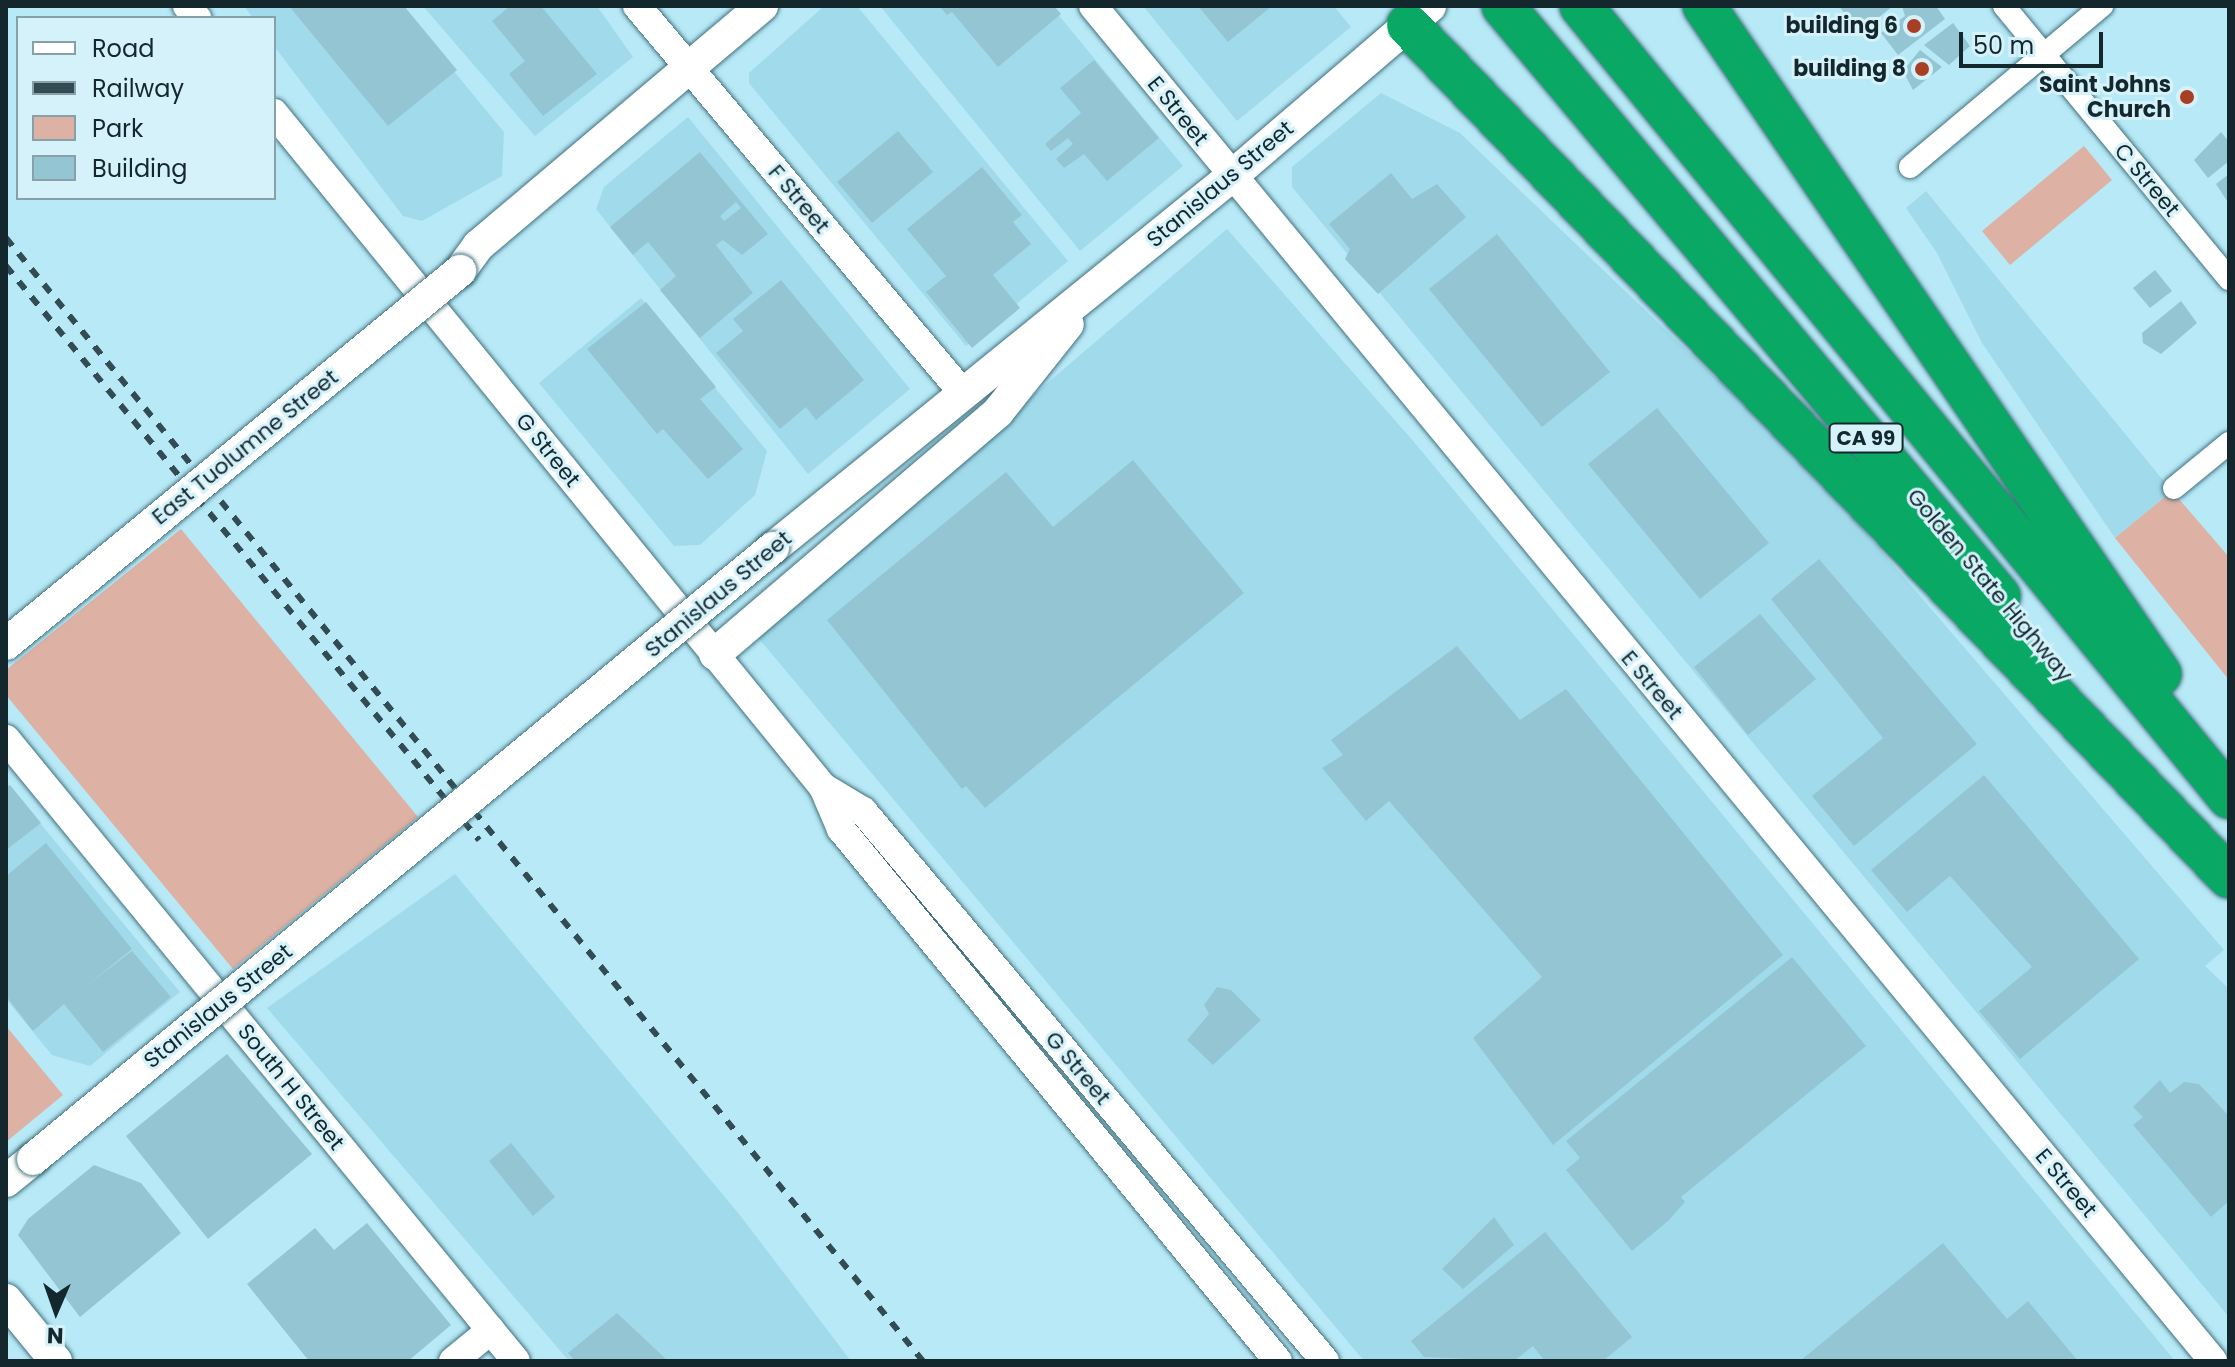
<!DOCTYPE html>
<html>
<head>
<meta charset="utf-8">
<style>
	body { margin:0 }
	#map { position:relative; width:2235px; height:1367px; overflow:hidden; background:#b7e9f7; font-family:Poppins,sans-serif }
	div>[style] { position:absolute }
	.built>* { inset:0; background:#a1dbeb }
	.green>* { inset:0; background:#ddb1a4 }
	.building>* { inset:0; background:#94c5d2 }
	.roads { filter:drop-shadow(0 0 2px #42717d) drop-shadow(0 0 2px #42717d) }
	.minor>* { height:22px; margin:-11px; padding:0 11px; transform-origin:11px; border-radius:11px; background:#fff }
	.tertiary>* { height:28px; margin:-14px; padding:0 14px; transform-origin:14px; border-radius:14px; background:#fff }
	.secondary>* { height:32px; margin:-16px; padding:0 16px; transform-origin:16px; border-radius:16px; background:#fff }
	.motorway>* { height:42px; margin:-21px; padding:0 21px; transform-origin:21px; border-radius:21px; background:#09a865 }
	.rail>* { height:6px; margin-top:-3px; transform-origin:0; background:repeating-linear-gradient(90deg,#334c54 0 10px,transparent 0 20px) }
	.bridges { filter:drop-shadow(0 0 2px #42717d) drop-shadow(0 0 2px #42717d) }
	.secondary-bridge>* { height:32px; margin:-16px; padding:0 16px; transform-origin:16px; border-radius:16px; background:#fff }
	.dots>* { width:22px; height:22px; translate:-50% -50%; box-sizing:border-box; border:4px solid #d5f2fb; border-radius:50% }
	span { translate:-50% -50%; white-space:nowrap; text-align:center; line-height:1.15; -webkit-text-stroke:6px #d5f2fb; paint-order:stroke }
	.shield-label span { padding:2px 6px; background:#d5f2fb; border:2px solid; border-radius:6px; -webkit-text-stroke-width:0 }
	.shield-label { font-size:20px; color:#14272d; font-weight:700 }
	.poi-label { font-size:22px; color:#14272d; font-weight:700 }
	.right { translate:-100% -50%; text-align:right }
	.street-label { font-size:22px; color:#14272d }
	.frame { position:absolute; inset:0; border:8px solid #14272d; pointer-events:none }
	.legend { position:absolute; left:16px; top:16px; width:260px; height:184px; box-sizing:border-box; background:#d5f2fb; border:2px solid #88a1a9; margin:0; padding:10px 14px; list-style:none; font-size:24px; color:#14272d }
	.legend li { display:flex; align-items:center; gap:16px; height:40px }
	.legend b { width:40px; border:2px solid #88a1a9 }
	.north { position:absolute; left:16px; top:1271px; width:80px; height:80px; -webkit-text-stroke:6px #d5f2fb; paint-order:stroke; rotate:182deg; font-size:22px; font-weight:700; line-height:32px; text-align:center; color:#14272d }
	.north::after { content:''; display:block; margin:auto; width:28px; height:36px; background:#14272d; clip-path:polygon(50% 0,100% 100%,50% 72%,0 100%) }
	.scale { position:absolute; left:1959px; top:32px; width:144px; height:36px; box-sizing:border-box; border:4px solid #14272d; border-top:0; padding-left:10px; font-size:24px; line-height:28px; white-space:nowrap; color:#14272d; -webkit-text-stroke:6px #d5f2fb; paint-order:stroke }
</style>
</head>
<body>
<div id="map">
	<div class="built">
		<div style="clip-path:polygon(244px 6px,400px 6px,504px 132px,502px 176px,422px 221px,403px 216px,274px 46px,274px 18px,253px 18px)"></div>
		<div style="clip-path:polygon(423px 6px,597px 6px,633px 57px,535px 136px)"></div>
		<div style="clip-path:polygon(824px 6px,857px 6px,1068px 261px,966px 346px,749px 83px,749px 73px)"></div>
		<div style="clip-path:polygon(880px 6px,1051px 6px,1183px 166px,1080px 251px)"></div>
		<div style="clip-path:polygon(1143px 6px,1334px 6px,1351px 27px,1237px 121px)"></div>
		<div style="clip-path:polygon(1381px 93px,1460px 133px,1811px 469px,2224px 950px,2205px 966px,2229px 989px,2229px 1317px,1292px 187px,1292px 167px)"></div>
		<div style="clip-path:polygon(688px 117px,910px 389px,808px 474px,596px 209px,604px 187px)"></div>
		<div style="clip-path:polygon(1926px 191px,2172px 491px,2115px 538px,1982px 343px,1937px 253px,1906px 208px)"></div>
		<div style="clip-path:polygon(1227px 229px,1414px 442px,2175px 1361px,1364px 1361px,755px 634px)"></div>
		<div style="clip-path:polygon(641px 298px,767px 451px,755px 495px,700px 545px,674px 546px,539px 383px)"></div>
		<div style="clip-path:polygon(6px 782px,180px 992px,90px 1066px,52px 1055px,6px 999px)"></div>
		<div style="clip-path:polygon(455px 874px,739px 1214px,851px 1361px,569px 1361px,267px 1008px)"></div>
	</div>
	<div class="green">
		<div style="clip-path:polygon(2084px 146px,2112px 180px,2010px 265px,1982px 231px)"></div>
		<div style="clip-path:polygon(2172px 491px,2229px 557px,2229px 680px,2115px 538px)"></div>
		<div style="clip-path:polygon(181px 529px,418px 817px,233px 969px,6px 695px,6px 670px)"></div>
		<div style="clip-path:polygon(6px 1026px,63px 1095px,6px 1142px)"></div>
	</div>
	<div class="building">
		<div style="clip-path:polygon(289px 6px,404px 6px,457px 70px,388px 126px)"></div>
		<div style="clip-path:polygon(510px 6px,541px 6px,597px 74px,543px 116px,509px 74px,525px 61px,492px 21px)"></div>
		<div style="clip-path:polygon(939px 6px,1054px 6px,1061px 14px,998px 67px,952px 12px,947px 15px)"></div>
		<div style="clip-path:polygon(1198px 6px,1272px 6px,1228px 42px)"></div>
		<div style="clip-path:polygon(1839px 6px,1893px 6px,1859px 33px)"></div>
		<div style="clip-path:polygon(1902px 6px,1936px 6px,1945px 19px,1898px 55px,1881px 33px,1905px 16px)"></div>
		<div style="clip-path:polygon(1953px 23px,1970px 46px,1949px 65px,1924px 45px)"></div>
		<div style="clip-path:polygon(1920px 50px,1942px 67px,1913px 90px,1903px 71px)"></div>
		<div style="clip-path:polygon(1094px 60px,1159px 138px,1107px 181px,1084px 154px,1064px 168px,1056px 159px,1073px 144px,1068px 138px,1051px 151px,1045px 144px,1081px 113px,1060px 88px)"></div>
		<div style="clip-path:polygon(898px 131px,933px 172px,872px 223px,837px 182px)"></div>
		<div style="clip-path:polygon(2221px 132px,2229px 142px,2229px 161px,2208px 178px,2194px 160px)"></div>
		<div style="clip-path:polygon(evenodd,700px 152px,768px 234px,742px 255px,723px 240px,716px 245px,753px 293px,700px 338px,660px 290px,676px 276px,648px 242px,633px 255px,610px 227px,700px 152px,736px 202px,741px 208px,724px 221px,720px 216px,736px 202px)"></div>
		<div style="clip-path:polygon(982px 167px,1022px 215px,1013px 222px,1031px 244px,993px 275px,1020px 308px,972px 348px,926px 292px,946px 276px,907px 229px)"></div>
		<div style="clip-path:polygon(1391px 173px,1412px 199px,1437px 184px,1466px 217px,1378px 294px,1345px 259px,1350px 249px,1329px 224px)"></div>
		<div style="clip-path:polygon(2229px 174px,2229px 204px,2216px 184px)"></div>
		<div style="clip-path:polygon(1497px 234px,1610px 372px,1542px 427px,1429px 289px)"></div>
		<div style="clip-path:polygon(2155px 270px,2172px 291px,2150px 308px,2133px 288px)"></div>
		<div style="clip-path:polygon(781px 280px,864px 380px,816px 420px,806px 407px,780px 429px,716px 353px,743px 331px,733px 319px)"></div>
		<div style="clip-path:polygon(2181px 301px,2197px 323px,2161px 354px,2143px 343px,2142px 333px)"></div>
		<div style="clip-path:polygon(646px 302px,716px 387px,700px 399px,743px 449px,708px 479px,663px 429px,657px 434px,587px 349px)"></div>
		<div style="clip-path:polygon(1657px 408px,1769px 543px,1700px 599px,1588px 464px)"></div>
		<div style="clip-path:polygon(1133px 460px,1244px 593px,985px 808px,966px 786px,962px 789px,827px 620px,1006px 472px,1053px 527px)"></div>
		<div style="clip-path:polygon(1819px 559px,1977px 744px,1854px 846px,1812px 796px,1883px 738px,1771px 599px)"></div>
		<div style="clip-path:polygon(1760px 614px,1816px 679px,1748px 735px,1694px 667px)"></div>
		<div style="clip-path:polygon(1457px 646px,1520px 720px,1566px 689px,1783px 955px,1553px 1145px,1473px 1038px,1542px 977px,1389px 801px,1366px 821px,1322px 768px,1343px 755px,1331px 740px)"></div>
		<div style="clip-path:polygon(1984px 775px,2139px 959px,2020px 1059px,1979px 1011px,2032px 967px,1950px 876px,1907px 912px,1871px 870px)"></div>
		<div style="clip-path:polygon(10px 785px,41px 823px,6px 850px,6px 788px)"></div>
		<div style="clip-path:polygon(46px 843px,132px 949px,86px 986px,132px 951px,171px 997px,103px 1052px,64px 1004px,33px 1031px,6px 996px,6px 876px)"></div>
		<div style="clip-path:polygon(1792px 957px,1866px 1046px,1681px 1197px,1685px 1202px,1668px 1221px,1632px 1251px,1566px 1170px,1580px 1158px,1566px 1141px)"></div>
		<div style="clip-path:polygon(1217px 987px,1231px 990px,1261px 1020px,1213px 1065px,1187px 1040px,1209px 1014px,1204px 1005px)"></div>
		<div style="clip-path:polygon(227px 1054px,312px 1154px,208px 1239px,126px 1136px)"></div>
		<div style="clip-path:polygon(2160px 1080px,2170px 1093px,2184px 1082px,2199px 1084px,2229px 1116px,2229px 1201px,2211px 1217px,2133px 1125px,2143px 1117px,2133px 1107px)"></div>
		<div style="clip-path:polygon(511px 1143px,555px 1197px,533px 1216px,489px 1161px)"></div>
		<div style="clip-path:polygon(94px 1165px,141px 1183px,181px 1233px,80px 1317px,18px 1235px,28px 1219px)"></div>
		<div style="clip-path:polygon(1494px 1217px,1514px 1245px,1463px 1289px,1442px 1269px)"></div>
		<div style="clip-path:polygon(367px 1223px,451px 1325px,408px 1361px,309px 1361px,247px 1284px,315px 1228px,334px 1250px)"></div>
		<div style="clip-path:polygon(1545px 1232px,1632px 1337px,1603px 1361px,1545px 1361px,1533px 1346px,1514px 1361px,1424px 1357px,1411px 1341px)"></div>
		<div style="clip-path:polygon(1943px 1243px,2007px 1319px,2028px 1301px,2078px 1361px,1800px 1361px)"></div>
		<div style="clip-path:polygon(617px 1313px,668px 1361px,575px 1361px,568px 1353px)"></div>
	</div>
	<div class="roads">
		<div class="minor">
			<div style="left:2004px;top:6px;width:354px;rotate:50.5deg"></div>
			<div style="left:1910px;top:167px;width:251px;rotate:-40deg"></div>
			<div style="left:2174px;top:488px;width:71px;rotate:-39.3deg"></div>
		</div>
		<div class="tertiary">
			<div style="left:187px;top:6px;width:16px;rotate:50deg"></div>
			<div style="left:637px;top:6px;width:505px;rotate:49.9deg"></div>
			<div style="left:1093px;top:6px;width:1758px;rotate:50.42deg"></div>
			<div style="left:274px;top:113px;width:869px;rotate:50.84deg"></div>
			<div style="left:823px;top:787px;width:46px;rotate:66.8deg"></div>
			<div style="left:841px;top:829px;width:688px;rotate:50.6deg"></div>
			<div style="left:6px;top:739px;width:804px;rotate:50.65deg"></div>
			<div style="left:823px;top:787px;width:47px;rotate:31deg"></div>
			<div style="left:863px;top:811px;width:718px;rotate:49.97deg"></div>
			<div style="left:453px;top:1361px;width:49px;rotate:-39.2deg"></div>
		</div>
		<div class="secondary">
			<div style="left:460px;top:271px;width:31px;rotate:-54deg"></div>
			<div style="left:478px;top:246px;width:372px;rotate:-40.2deg"></div>
			<div style="left:773px;top:548px;width:591px;rotate:-39.02deg"></div>
			<div style="left:1232px;top:176px;width:261px;rotate:-40.6deg"></div>
			<div style="left:715px;top:654px;width:372px;rotate:-40.5deg"></div>
			<div style="left:998px;top:412px;width:112px;rotate:-51.5deg"></div>
			<div style="left:6px;top:1181px;width:35px;rotate:-39deg"></div>
			<div style="left:6px;top:1300px;width:79px;rotate:50.7deg"></div>
		</div>
		<div class="motorway">
			<div style="left:1503px;top:6px;width:771px;rotate:49.95deg"></div>
			<div style="left:1581px;top:6px;width:1023px;rotate:50.68deg"></div>
			<div style="left:1704px;top:6px;width:809px;rotate:55.68deg"></div>
			<div style="left:1408px;top:25px;width:1183px;rotate:46.06deg"></div>
		</div>
	</div>
	<div class="rail">
		<div style="left:6px;top:238px;width:1450px;rotate:50.77deg"></div>
		<div style="left:6px;top:266px;width:744px;rotate:50.51deg"></div>
	</div>
	<div class="bridges">
		<div class="secondary-bridge">
			<div style="left:6px;top:644px;width:588px;rotate:-39.41deg"></div>
			<div style="left:33px;top:1159px;width:960px;rotate:-39.55deg"></div>
		</div>
	</div>
	<div class="dots">
		<div style="left:1914px;top:26px;background:#a83f22"></div>
		<div style="left:1922px;top:69px;background:#a83f22"></div>
		<div style="left:2187px;top:97px;background:#a83f22"></div>
	</div>
	<div class="shield-label">
		<span style="left:1866px;top:438px">CA 99</span>
	</div>
	<div class="poi-label">
		<span class="right" style="left:1898px;top:26px">building 6</span>
		<span class="right" style="left:1906px;top:69px">building 8</span>
		<span class="right" style="left:2171px;top:97px">Saint Johns<br>Church</span>
	</div>
	<div class="street-label">
		<span style="left:1178px;top:111px;rotate:51deg">E Street</span>
		<span style="left:2147px;top:180px;rotate:50deg">C Street</span>
		<span style="left:1220px;top:184px;rotate:-40deg">Stanislaus Street</span>
		<span style="left:799px;top:199px;rotate:50deg">F Street</span>
		<span style="left:245px;top:447px;rotate:-39deg">East Tuolumne Street</span>
		<span style="left:548px;top:450px;rotate:51deg">G Street</span>
		<span style="left:1990px;top:585px;rotate:50deg">Golden State Highway</span>
		<span style="left:718px;top:594px;rotate:-40deg">Stanislaus Street</span>
		<span style="left:1652px;top:685px;rotate:50deg">E Street</span>
		<span style="left:218px;top:1006px;rotate:-39deg">Stanislaus Street</span>
		<span style="left:1078px;top:1068px;rotate:50deg">G Street</span>
		<span style="left:291px;top:1087px;rotate:51deg">South H Street</span>
		<span style="left:2066px;top:1183px;rotate:50deg">E Street</span>
	</div>
	<div class="frame"></div>
	<ul class="legend">
	<li><b style="height:10px;background:#fff"></b>Road</li>
	<li><b style="height:10px;background:#334c54"></b>Railway</li>
	<li><b style="height:22px;background:#ddb1a4"></b>Park</li>
	<li><b style="height:22px;background:#94c5d2"></b>Building</li>
	</ul>
	<div class="north">N</div>
	<div class="scale">50 m</div>
</div>
</body>
</html>
